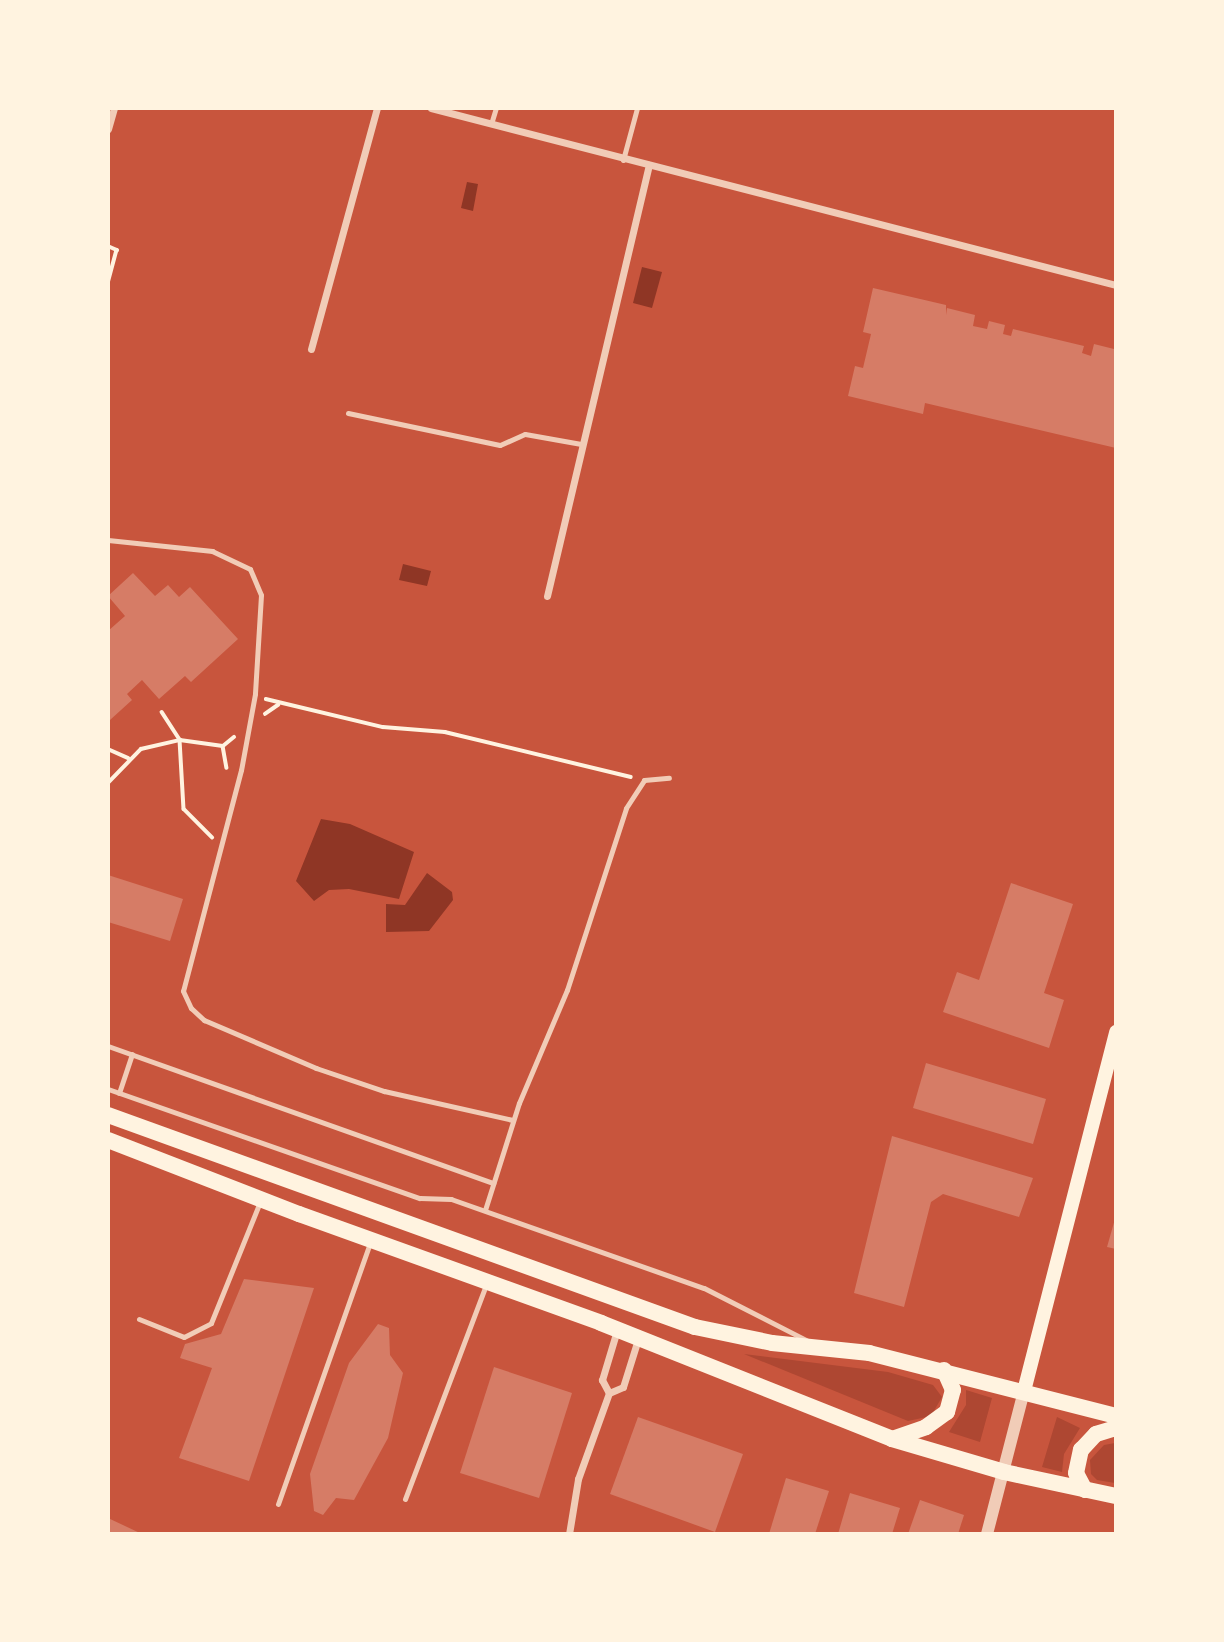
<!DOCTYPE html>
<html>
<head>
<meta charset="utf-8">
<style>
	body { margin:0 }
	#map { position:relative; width:1224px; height:1642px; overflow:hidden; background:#c8553d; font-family:"DejaVu Sans",sans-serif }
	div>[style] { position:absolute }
	.green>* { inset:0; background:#ae4732 }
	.water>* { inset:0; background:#8f3625 }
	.building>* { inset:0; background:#d67c66 }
	.path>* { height:3.5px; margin:-1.75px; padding:0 1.75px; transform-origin:1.75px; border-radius:1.75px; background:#fff3e0 }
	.service>* { height:5px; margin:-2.5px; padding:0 2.5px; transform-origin:2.5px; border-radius:2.5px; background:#f1ccb7 }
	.minor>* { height:7px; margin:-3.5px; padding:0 3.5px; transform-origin:3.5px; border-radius:3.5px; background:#f1ccb7 }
	.tertiary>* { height:12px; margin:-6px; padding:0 6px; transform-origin:6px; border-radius:6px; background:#f1ccb7 }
	.secondary>* { height:14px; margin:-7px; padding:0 7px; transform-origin:7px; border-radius:7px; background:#fff3e0 }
	.primary>* { height:16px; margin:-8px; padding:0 8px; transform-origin:8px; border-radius:8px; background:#fff3e0 }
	span { translate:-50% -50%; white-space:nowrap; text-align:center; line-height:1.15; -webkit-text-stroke:7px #fff3e0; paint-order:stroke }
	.frame { position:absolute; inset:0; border:110px solid #fff3e0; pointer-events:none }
</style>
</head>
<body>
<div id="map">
	<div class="green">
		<div style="clip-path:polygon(744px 1354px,888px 1372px,933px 1385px,942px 1397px,931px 1416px,908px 1421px)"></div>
		<div style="clip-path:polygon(966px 1390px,992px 1398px,980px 1442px,949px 1432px,966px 1405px)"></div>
		<div style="clip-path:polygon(1057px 1417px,1080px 1428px,1064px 1454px,1062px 1472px,1042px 1467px)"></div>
		<div style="clip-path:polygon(1115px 1443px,1115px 1483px,1097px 1480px,1091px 1474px,1090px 1460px,1104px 1445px)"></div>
	</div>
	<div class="water">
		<div style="clip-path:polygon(467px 182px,478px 184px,473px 211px,461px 208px)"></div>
		<div style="clip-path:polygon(642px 267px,662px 272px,652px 308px,633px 303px)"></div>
		<div style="clip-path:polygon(403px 564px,431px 571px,427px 586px,399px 580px)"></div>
		<div style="clip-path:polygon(321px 819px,350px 824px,414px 852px,399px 899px,349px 889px,329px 890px,314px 901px,296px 881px)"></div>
		<div style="clip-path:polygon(427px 873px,452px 892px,453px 900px,429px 931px,386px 932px,386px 904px,405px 905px)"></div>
	</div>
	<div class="building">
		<div style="clip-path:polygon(873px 288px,946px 305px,946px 315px,947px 308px,975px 315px,973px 326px,987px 329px,989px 321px,1005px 325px,1003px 334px,1011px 336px,1013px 329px,1084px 346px,1082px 353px,1091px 356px,1094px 344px,1114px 349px,1116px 448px,925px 403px,923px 414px,848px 396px,855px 366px,863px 368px,871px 334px,863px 332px)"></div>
		<div style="clip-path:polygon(133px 573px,155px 596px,168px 585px,179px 597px,190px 587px,238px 639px,191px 682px,185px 676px,159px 699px,142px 680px,127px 694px,132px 700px,110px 720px,108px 631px,125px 616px,108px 596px)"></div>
		<div style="clip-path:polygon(108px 875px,183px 899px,170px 941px,108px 922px)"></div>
		<div style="clip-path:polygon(1011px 883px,1073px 904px,1044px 993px,1064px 1000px,1049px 1048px,943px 1012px,957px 972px,979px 980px)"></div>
		<div style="clip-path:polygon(926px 1063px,1046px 1099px,1033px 1144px,913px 1108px)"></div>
		<div style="clip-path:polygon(892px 1136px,1033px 1178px,1019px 1217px,943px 1194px,931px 1202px,904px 1307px,854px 1293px)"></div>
		<div style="clip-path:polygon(1115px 1219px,1116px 1219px,1116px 1249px,1107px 1247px)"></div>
		<div style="clip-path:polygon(244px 1279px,314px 1288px,249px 1481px,179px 1458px,212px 1368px,180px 1358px,185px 1344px,221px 1334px)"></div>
		<div style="clip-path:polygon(378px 1324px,389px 1328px,390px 1355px,403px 1373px,388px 1438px,354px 1500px,336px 1498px,323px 1515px,314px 1511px,310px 1474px,349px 1363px)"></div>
		<div style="clip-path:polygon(494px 1367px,572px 1393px,539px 1498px,460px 1473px)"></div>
		<div style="clip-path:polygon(638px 1417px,743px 1454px,715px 1532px,610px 1494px)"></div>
		<div style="clip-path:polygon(786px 1478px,829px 1491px,815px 1534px,769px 1534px)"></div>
		<div style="clip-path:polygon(850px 1493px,900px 1508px,892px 1534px,838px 1534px)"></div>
		<div style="clip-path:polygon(920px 1500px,964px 1515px,958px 1534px,908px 1534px)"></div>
		<div style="clip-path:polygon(108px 1518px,142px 1534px,108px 1534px)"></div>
	</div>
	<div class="path">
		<div style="left:108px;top:246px;width:10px;rotate:24deg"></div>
		<div style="left:117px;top:250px;width:35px;rotate:105deg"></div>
		<div style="left:266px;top:699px;width:120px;rotate:13.5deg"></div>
		<div style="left:383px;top:727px;width:62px;rotate:4.6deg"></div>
		<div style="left:445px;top:732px;width:191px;rotate:13.6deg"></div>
		<div style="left:162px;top:712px;width:33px;rotate:57deg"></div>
		<div style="left:180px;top:740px;width:69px;rotate:86.7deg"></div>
		<div style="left:184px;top:809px;width:40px;rotate:45deg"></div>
		<div style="left:265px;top:714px;width:16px;rotate:-35deg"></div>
		<div style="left:223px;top:746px;width:22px;rotate:80deg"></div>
		<div style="left:108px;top:749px;width:22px;rotate:24deg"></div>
		<div style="left:108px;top:783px;width:47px;rotate:-45.9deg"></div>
		<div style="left:141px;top:749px;width:40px;rotate:-13deg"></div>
		<div style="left:180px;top:740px;width:43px;rotate:7.9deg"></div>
		<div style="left:223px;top:746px;width:14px;rotate:-39deg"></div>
	</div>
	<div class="service">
		<div style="left:491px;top:124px;width:17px;rotate:-73deg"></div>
		<div style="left:623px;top:160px;width:54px;rotate:-74.9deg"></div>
		<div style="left:348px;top:413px;width:155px;rotate:11.9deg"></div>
		<div style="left:500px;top:445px;width:27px;rotate:-24deg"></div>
		<div style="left:525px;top:434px;width:57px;rotate:10.1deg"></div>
		<div style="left:108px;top:540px;width:105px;rotate:6deg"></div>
		<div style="left:212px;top:551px;width:42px;rotate:25.3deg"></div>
		<div style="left:250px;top:569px;width:28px;rotate:67deg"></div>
		<div style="left:261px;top:595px;width:99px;rotate:93.5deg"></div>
		<div style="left:255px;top:694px;width:77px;rotate:100.4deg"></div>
		<div style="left:241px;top:770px;width:228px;rotate:104.7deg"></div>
		<div style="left:183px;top:991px;width:19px;rotate:65deg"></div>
		<div style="left:191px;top:1008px;width:18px;rotate:43deg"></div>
		<div style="left:204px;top:1020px;width:122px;rotate:23.2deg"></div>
		<div style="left:316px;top:1068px;width:72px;rotate:18.7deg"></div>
		<div style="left:384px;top:1091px;width:132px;rotate:12.7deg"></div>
		<div style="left:108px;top:1046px;width:409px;rotate:19.6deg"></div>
		<div style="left:108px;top:1089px;width:330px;rotate:19.3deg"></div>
		<div style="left:420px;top:1198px;width:31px;rotate:2deg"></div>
		<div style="left:451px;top:1199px;width:268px;rotate:19.4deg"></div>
		<div style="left:704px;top:1288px;width:117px;rotate:27deg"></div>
		<div style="left:119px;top:1093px;width:41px;rotate:-71.6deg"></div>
		<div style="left:485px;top:1210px;width:112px;rotate:-72.4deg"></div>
		<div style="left:519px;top:1103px;width:123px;rotate:-67deg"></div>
		<div style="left:567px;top:990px;width:191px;rotate:-72deg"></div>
		<div style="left:626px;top:808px;width:33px;rotate:-57deg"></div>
		<div style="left:644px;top:780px;width:25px;rotate:-5deg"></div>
		<div style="left:139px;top:1319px;width:48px;rotate:21.8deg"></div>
		<div style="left:184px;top:1337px;width:30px;rotate:-27deg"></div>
		<div style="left:211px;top:1323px;width:131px;rotate:-68deg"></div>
		<div style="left:405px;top:1499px;width:229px;rotate:-69.3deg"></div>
		<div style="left:278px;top:1504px;width:277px;rotate:-70.6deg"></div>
	</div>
	<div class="minor">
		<div style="left:431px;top:108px;width:707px;rotate:14.49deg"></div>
		<div style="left:108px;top:129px;width:22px;rotate:-74deg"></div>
		<div style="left:311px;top:349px;width:250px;rotate:-74.7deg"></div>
		<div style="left:547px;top:596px;width:443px;rotate:-76.7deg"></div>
		<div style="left:609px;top:1393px;width:15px;rotate:-23deg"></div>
		<div style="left:623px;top:1387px;width:50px;rotate:-72.6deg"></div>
		<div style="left:569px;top:1534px;width:56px;rotate:-80.7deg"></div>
		<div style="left:578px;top:1479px;width:91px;rotate:-70.2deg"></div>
		<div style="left:609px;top:1393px;width:15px;rotate:-118deg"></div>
		<div style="left:602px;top:1380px;width:52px;rotate:-73.3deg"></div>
	</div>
	<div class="tertiary">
		<div style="left:987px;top:1534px;width:148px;rotate:-75.5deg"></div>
	</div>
	<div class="secondary">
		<div style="left:1024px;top:1391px;width:371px;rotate:-75.6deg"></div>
	</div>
	<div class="primary">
		<div style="left:108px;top:1115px;width:624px;rotate:19.86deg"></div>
		<div style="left:695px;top:1327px;width:79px;rotate:11.7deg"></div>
		<div style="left:772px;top:1343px;width:98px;rotate:5.9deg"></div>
		<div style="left:869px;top:1353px;width:255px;rotate:14.3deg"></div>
		<div style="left:108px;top:1140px;width:205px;rotate:21.2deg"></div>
		<div style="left:299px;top:1214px;width:321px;rotate:19.8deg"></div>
		<div style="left:601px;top:1323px;width:313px;rotate:21.7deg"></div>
		<div style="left:892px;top:1439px;width:117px;rotate:16.4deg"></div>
		<div style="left:1004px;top:1472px;width:115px;rotate:12.1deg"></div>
		<div style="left:892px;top:1439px;width:36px;rotate:-19deg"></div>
		<div style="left:926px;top:1427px;width:26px;rotate:-36deg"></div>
		<div style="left:947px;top:1412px;width:23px;rotate:-75deg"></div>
		<div style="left:953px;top:1390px;width:22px;rotate:-114deg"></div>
		<div style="left:1085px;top:1490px;width:19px;rotate:-118deg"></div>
		<div style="left:1076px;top:1473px;width:24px;rotate:-78deg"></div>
		<div style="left:1081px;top:1450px;width:22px;rotate:-47deg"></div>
		<div style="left:1096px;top:1434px;width:21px;rotate:-17deg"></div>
	</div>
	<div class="frame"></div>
</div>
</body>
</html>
